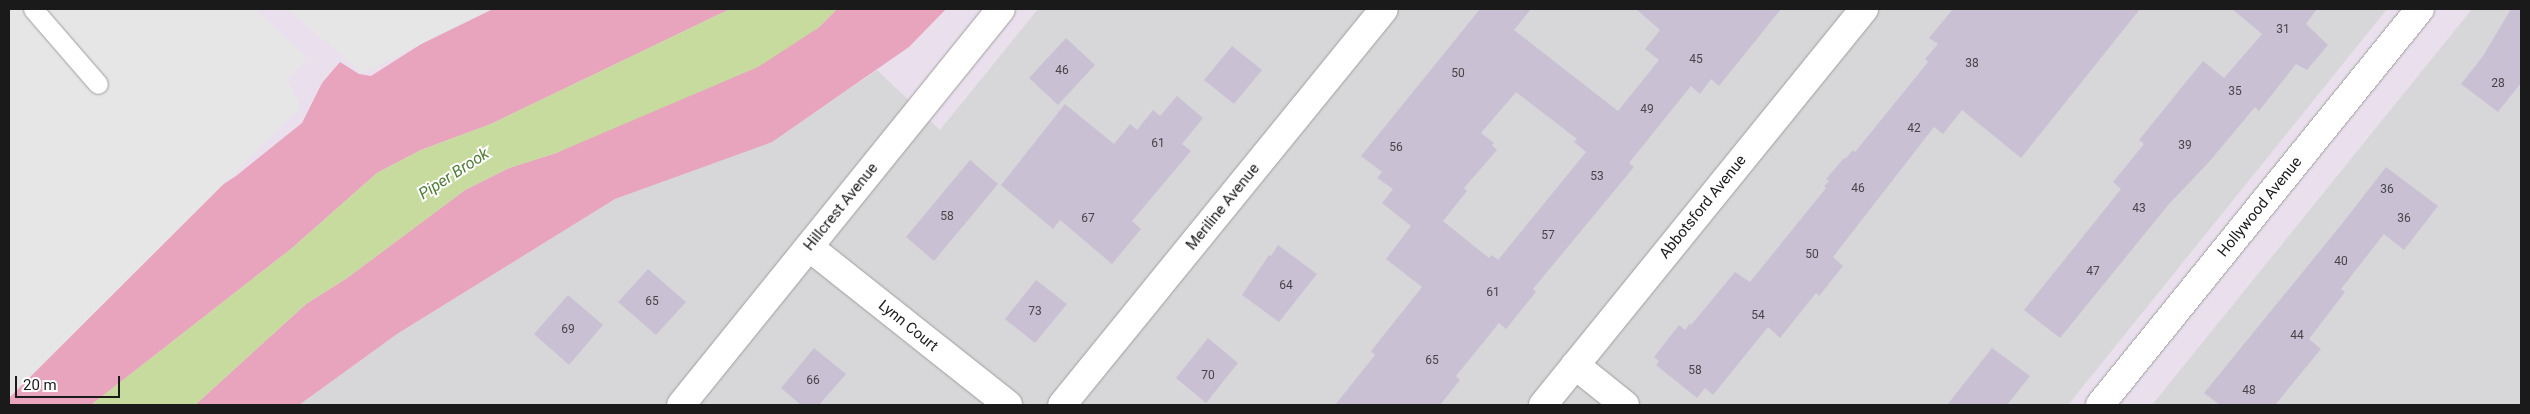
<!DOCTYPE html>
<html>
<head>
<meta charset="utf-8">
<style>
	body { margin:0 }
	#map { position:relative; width:2530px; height:414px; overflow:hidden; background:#eadfec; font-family:Roboto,sans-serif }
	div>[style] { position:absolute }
	.residential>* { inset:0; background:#d7d7d9 }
	.grass>* { inset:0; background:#e8a3bd }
	.parking>* { inset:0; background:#e6e6e6 }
	.water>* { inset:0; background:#c7db9e }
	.building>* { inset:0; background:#cac0d3 }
	.roads { filter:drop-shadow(0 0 1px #9e9e9e) drop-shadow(0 0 1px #9e9e9e) }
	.lane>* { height:19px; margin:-9.5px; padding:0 9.5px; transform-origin:9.5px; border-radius:9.5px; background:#fff }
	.street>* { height:28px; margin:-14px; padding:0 14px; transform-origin:14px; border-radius:14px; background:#fff }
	span { translate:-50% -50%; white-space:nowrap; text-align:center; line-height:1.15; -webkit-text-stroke:4px #fff; paint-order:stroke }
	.number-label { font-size:12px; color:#464448 }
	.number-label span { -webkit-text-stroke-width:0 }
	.street-label { font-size:15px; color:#1a1a1a }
	.water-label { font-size:16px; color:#517c37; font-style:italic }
	.frame { position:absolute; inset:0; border:10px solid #1a1a1a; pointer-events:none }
	.scale { position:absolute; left:15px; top:376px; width:105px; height:22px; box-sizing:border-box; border:2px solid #1a1a1a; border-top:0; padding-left:6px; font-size:15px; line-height:18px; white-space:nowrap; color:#1a1a1a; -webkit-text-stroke:4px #fff; paint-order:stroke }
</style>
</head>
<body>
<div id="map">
	<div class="residential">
		<div style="clip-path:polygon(1038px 9px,2387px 9px,2068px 405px,299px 405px,397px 334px,615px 199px,771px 142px,877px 70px,940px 130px)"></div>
		<div style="clip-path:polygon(2472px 9px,2521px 9px,2521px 405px,2152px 405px)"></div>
	</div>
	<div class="grass">
		<div style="clip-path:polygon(489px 9px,730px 9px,491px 124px,421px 150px,377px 173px,291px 249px,91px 405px,9px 405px,9px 364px,176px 215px,236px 176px,302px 123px,322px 83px,340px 62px,359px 74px,371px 76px,462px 18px)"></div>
		<div style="clip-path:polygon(837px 9px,946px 9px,909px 47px,772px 142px,615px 199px,397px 334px,299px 405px,195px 405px,306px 304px,347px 278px,465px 190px,509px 168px,556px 153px,818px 28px)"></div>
	</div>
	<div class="parking">
		<div style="clip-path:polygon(9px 9px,255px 9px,307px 58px,287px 79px,301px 107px,9px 398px)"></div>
		<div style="clip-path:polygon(288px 9px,493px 9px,362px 73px)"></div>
	</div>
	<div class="water">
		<div style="clip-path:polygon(730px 9px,837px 9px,818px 28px,758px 67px,556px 153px,509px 168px,465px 190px,347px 278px,306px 304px,195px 405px,91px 405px,291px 249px,377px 173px,421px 150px,491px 124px)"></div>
	</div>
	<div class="building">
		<div style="clip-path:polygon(evenodd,1480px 9px,1531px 9px,1514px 30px,1618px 111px,1659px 60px,1645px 49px,1660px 30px,1636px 9px,1781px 9px,1719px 86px,1711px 79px,1700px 94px,1691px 86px,1629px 163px,1634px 167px,1533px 289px,1536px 292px,1506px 329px,1499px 323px,1456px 376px,1460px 380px,1440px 405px,1335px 405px,1375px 355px,1371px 351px,1422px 287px,1386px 259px,1411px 226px,1382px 203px,1393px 189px,1377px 178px,1382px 172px,1361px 156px,1480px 9px,1516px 92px,1577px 139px,1574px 142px,1586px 152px,1498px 260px,1492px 255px,1489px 258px,1443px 221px,1467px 191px,1464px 188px,1497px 150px,1492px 145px,1494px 143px,1481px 133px,1516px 92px)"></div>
		<div style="clip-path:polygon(1953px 9px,2140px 9px,2021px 158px,1962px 110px,1943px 134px,1934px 127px,1833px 257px,1843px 266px,1819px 296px,1816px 293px,1780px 338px,1768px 327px,1713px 395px,1705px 388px,1697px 398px,1656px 365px,1659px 361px,1654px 357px,1679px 325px,1685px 330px,1690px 323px,1691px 325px,1735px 272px,1750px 282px,1826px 188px,1824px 186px,1829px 181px,1826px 179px,1844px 158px,1845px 159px,1853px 150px,1855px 152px,1928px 62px,1925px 59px,1938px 44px,1929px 38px)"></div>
		<div style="clip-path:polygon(2232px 9px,2317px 9px,2306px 24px,2328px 45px,2307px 70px,2296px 64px,2259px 111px,2255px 107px,2209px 162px,2169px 204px,2060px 338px,2024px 310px,2121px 189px,2113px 182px,2144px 144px,2139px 140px,2203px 61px,2224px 78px,2262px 34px)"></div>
		<div style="clip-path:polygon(2511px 9px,2521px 9px,2521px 83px,2498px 112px,2461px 84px,2483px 56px)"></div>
		<div style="clip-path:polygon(1066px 38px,1095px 65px,1058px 105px,1029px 78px)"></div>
		<div style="clip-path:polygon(1232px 46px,1262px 70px,1234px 104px,1204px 80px)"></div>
		<div style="clip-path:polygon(1177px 96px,1203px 118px,1182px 144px,1191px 151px,1132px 221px,1141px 229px,1112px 264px,1060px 220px,1053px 229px,1001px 185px,1065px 104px,1114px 144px,1130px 124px,1137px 130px,1153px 110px,1160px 116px)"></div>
		<div style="clip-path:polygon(970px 160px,998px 184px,934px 261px,906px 237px)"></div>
		<div style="clip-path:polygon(2386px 167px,2438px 206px,2404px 250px,2384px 234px,2341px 289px,2345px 292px,2309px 339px,2321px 349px,2275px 405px,2220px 405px,2204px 393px,2341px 225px)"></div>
		<div style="clip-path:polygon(1278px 245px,1317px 274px,1279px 322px,1242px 295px,1269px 255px,1271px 256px)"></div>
		<div style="clip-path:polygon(648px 269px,686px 302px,656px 335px,618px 302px)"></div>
		<div style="clip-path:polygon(1036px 280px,1067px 304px,1035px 343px,1005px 319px)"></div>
		<div style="clip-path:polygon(568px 295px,603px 325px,569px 365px,534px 334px)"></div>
		<div style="clip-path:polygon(1208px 338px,1238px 363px,1206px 403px,1176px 378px)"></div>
		<div style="clip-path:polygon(814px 348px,846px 374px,819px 405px,801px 405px,781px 388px)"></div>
		<div style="clip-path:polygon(1992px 348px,2030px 376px,2007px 405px,1947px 405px)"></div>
	</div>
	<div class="roads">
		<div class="lane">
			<div style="left:33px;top:9px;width:99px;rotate:49.1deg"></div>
		</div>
		<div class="street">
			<div style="left:809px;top:247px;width:254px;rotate:38.4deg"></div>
			<div style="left:1575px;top:365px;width:64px;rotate:38.7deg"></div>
			<div style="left:681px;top:405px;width:509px;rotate:-51.06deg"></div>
			<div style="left:1062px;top:405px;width:510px;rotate:-50.88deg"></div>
			<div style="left:1543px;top:405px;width:510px;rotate:-50.97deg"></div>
			<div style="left:2100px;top:405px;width:509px;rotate:-51.06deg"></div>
		</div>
	</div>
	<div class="number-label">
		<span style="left:2283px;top:30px">31</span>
		<span style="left:1696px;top:60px">45</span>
		<span style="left:1972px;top:64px">38</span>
		<span style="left:1062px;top:71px">46</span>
		<span style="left:1458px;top:74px">50</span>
		<span style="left:2498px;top:84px">28</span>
		<span style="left:2235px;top:92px">35</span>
		<span style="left:1647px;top:110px">49</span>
		<span style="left:1914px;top:129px">42</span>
		<span style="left:1158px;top:144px">61</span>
		<span style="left:2185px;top:146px">39</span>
		<span style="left:1396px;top:148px">56</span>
		<span style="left:1597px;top:177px">53</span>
		<span style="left:1858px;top:189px">46</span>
		<span style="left:2387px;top:190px">36</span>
		<span style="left:2139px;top:209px">43</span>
		<span style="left:947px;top:217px">58</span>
		<span style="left:1088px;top:219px">67</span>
		<span style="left:2404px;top:219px">36</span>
		<span style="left:1548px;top:236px">57</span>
		<span style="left:1812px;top:255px">50</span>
		<span style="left:2341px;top:262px">40</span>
		<span style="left:2093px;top:272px">47</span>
		<span style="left:1286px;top:286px">64</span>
		<span style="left:1493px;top:293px">61</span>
		<span style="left:652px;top:302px">65</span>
		<span style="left:1035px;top:312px">73</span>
		<span style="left:1758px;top:316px">54</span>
		<span style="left:568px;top:330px">69</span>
		<span style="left:2297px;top:336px">44</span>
		<span style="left:1432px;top:361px">65</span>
		<span style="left:1695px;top:371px">58</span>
		<span style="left:1208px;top:376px">70</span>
		<span style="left:813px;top:381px">66</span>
		<span style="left:2249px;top:391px">48</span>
	</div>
	<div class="street-label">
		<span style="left:841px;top:207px;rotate:-51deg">Hillcrest Avenue</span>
		<span style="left:1223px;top:207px;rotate:-51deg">Meriline Avenue</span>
		<span style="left:1703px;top:207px;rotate:-51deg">Abbotsford Avenue</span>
		<span style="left:2260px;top:207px;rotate:-51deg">Hollywood Avenue</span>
		<span style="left:908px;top:326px;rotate:39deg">Lynn Court</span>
	</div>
	<div class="water-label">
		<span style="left:454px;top:174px;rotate:-33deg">Piper Brook</span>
	</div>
	<div class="frame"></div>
	<div class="scale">20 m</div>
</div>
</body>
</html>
